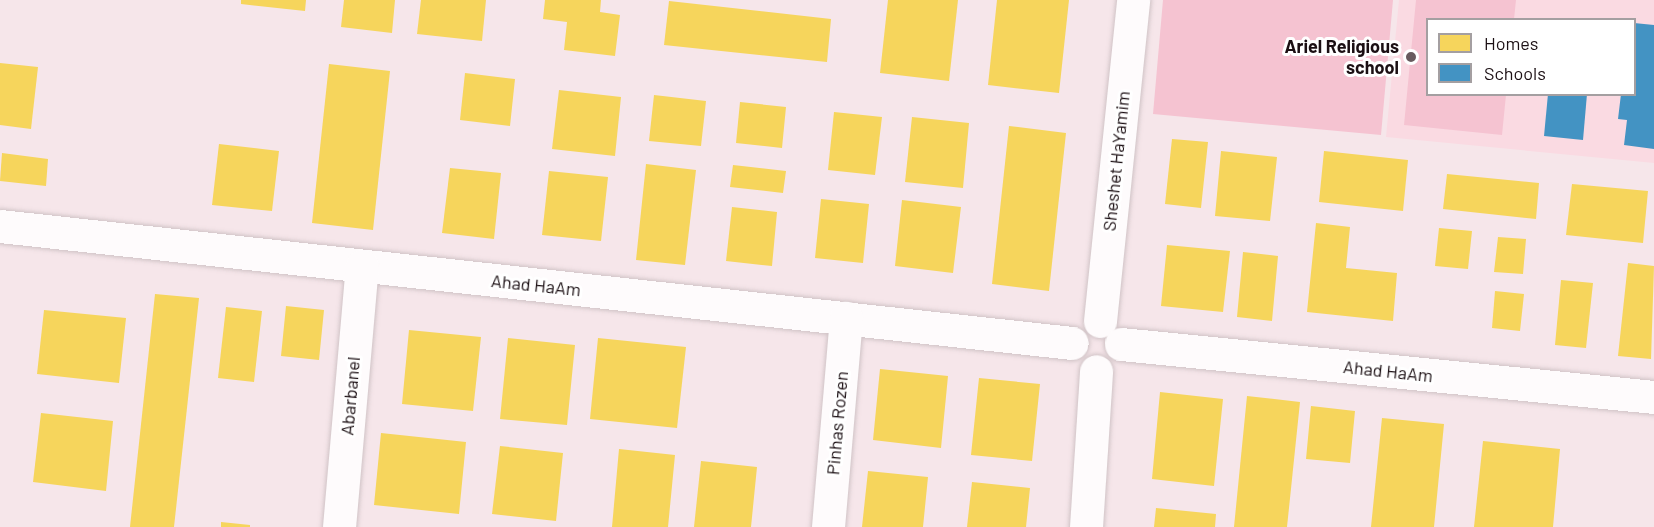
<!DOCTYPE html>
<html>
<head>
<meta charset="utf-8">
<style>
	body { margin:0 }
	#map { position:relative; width:1654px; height:527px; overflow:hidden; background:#f6e6ea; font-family:Barlow,sans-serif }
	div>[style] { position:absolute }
	.built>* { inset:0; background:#fadae2 }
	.green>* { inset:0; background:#f5c3d1 }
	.homes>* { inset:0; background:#f6d55c }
	.schools>* { inset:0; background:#4393c3 }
	.roads { filter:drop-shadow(0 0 2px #d0c3c6) drop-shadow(0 0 2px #d0c3c6) }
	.minor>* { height:33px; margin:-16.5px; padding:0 16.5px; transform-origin:16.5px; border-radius:16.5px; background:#fefbfc }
	.dots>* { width:16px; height:16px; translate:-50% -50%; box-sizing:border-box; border:3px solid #fff; border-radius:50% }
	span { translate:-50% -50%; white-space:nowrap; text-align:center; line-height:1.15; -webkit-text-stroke:6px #fff; paint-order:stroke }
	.poi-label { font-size:18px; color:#1b0f13; font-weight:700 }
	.right { translate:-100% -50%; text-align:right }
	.street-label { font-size:18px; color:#1b0f13 }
	.legend { position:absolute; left:1426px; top:18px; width:210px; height:78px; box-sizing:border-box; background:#fff; border:2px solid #a49fa1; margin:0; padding:8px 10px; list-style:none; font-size:18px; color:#1b0f13 }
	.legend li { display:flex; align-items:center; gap:12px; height:30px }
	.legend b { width:30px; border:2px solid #a49fa1 }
</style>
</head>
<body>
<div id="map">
	<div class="built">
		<div style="clip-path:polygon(evenodd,1399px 0,1654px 0,1654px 163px,1386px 137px,1399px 0,1428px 20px,1634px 20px,1634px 94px,1428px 94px,1428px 20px)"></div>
	</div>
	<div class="green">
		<div style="clip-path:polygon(1163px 0,1393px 0,1381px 135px,1153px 114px)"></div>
		<div style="clip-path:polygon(1416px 0,1516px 0,1514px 19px,1428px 20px,1428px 94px,1506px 95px,1502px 135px,1404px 125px)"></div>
	</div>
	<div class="homes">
		<div style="clip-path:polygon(241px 0,306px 0,305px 11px,241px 4px)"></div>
		<div style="clip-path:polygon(344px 0,395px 0,392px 33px,341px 27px)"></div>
		<div style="clip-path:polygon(421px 0,486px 0,482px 41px,417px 34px)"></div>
		<div style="clip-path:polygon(545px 0,601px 0,600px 12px,620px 15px,615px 56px,564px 50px,567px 22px,543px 19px)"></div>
		<div style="clip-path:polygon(888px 0,958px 0,949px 81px,880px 73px)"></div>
		<div style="clip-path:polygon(997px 0,1069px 0,1059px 93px,988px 85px)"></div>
		<div style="clip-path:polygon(669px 1px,831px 19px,827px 62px,664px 45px)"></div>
		<div style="clip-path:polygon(0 63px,38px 67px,31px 129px,0 125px)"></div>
		<div style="clip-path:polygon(329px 64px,390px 71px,373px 230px,312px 223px)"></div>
		<div style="clip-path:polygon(465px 73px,515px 79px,510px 126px,460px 120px)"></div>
		<div style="clip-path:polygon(559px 90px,621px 97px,615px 156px,552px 149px)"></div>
		<div style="clip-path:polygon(654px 95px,706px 101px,701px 146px,649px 141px)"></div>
		<div style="clip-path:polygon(740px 102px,786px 107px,782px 148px,736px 143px)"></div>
		<div style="clip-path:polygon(834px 112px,882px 117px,875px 175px,828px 170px)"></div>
		<div style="clip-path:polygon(912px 117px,969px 123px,963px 188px,905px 182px)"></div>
		<div style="clip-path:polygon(1009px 126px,1066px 133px,1049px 291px,992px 284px)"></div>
		<div style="clip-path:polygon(1172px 139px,1208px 142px,1201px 208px,1165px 204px)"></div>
		<div style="clip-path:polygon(219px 144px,279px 151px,272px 211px,212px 205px)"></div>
		<div style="clip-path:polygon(1221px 151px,1277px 157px,1270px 221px,1215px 216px)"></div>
		<div style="clip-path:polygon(1324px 151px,1408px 160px,1403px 211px,1319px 202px)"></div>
		<div style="clip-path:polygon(2px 153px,48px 159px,46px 186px,0 181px)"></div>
		<div style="clip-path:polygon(646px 164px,696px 170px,685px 265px,636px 260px)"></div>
		<div style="clip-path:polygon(733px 165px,786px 171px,783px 193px,730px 187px)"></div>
		<div style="clip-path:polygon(450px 168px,501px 173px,494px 239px,442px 233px)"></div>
		<div style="clip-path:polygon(549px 171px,608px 177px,601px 241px,542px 235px)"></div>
		<div style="clip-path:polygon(1447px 174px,1539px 183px,1536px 219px,1443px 209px)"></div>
		<div style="clip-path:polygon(1572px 184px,1648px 191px,1643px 243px,1566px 235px)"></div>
		<div style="clip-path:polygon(821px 199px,869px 204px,863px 263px,815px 258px)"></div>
		<div style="clip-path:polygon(902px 200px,961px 207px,953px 273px,895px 266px)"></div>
		<div style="clip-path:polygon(732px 207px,777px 212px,772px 266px,726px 261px)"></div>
		<div style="clip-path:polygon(1316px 223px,1350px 227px,1346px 268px,1397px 273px,1393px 321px,1307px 312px)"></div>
		<div style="clip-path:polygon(1439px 228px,1472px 231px,1468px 269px,1435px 266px)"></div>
		<div style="clip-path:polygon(1498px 237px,1526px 239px,1523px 274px,1494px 272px)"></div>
		<div style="clip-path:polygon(1167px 245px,1230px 251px,1223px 312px,1161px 306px)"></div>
		<div style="clip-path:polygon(1243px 252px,1278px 256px,1272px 321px,1237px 317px)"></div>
		<div style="clip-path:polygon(1628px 263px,1654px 266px,1651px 359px,1618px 356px)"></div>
		<div style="clip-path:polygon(1561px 280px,1593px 283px,1586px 348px,1555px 345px)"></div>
		<div style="clip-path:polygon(1495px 291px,1524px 294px,1520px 331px,1492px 328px)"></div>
		<div style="clip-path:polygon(155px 294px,199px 298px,174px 527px,130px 527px)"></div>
		<div style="clip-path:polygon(286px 306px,324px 310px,319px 360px,281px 356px)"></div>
		<div style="clip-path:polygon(226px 307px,262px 311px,254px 382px,218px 378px)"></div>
		<div style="clip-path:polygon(44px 310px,126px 318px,119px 383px,37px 374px)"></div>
		<div style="clip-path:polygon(409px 330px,481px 337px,473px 411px,402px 404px)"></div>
		<div style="clip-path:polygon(508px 338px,575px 345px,567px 425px,500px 419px)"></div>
		<div style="clip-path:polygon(598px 338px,686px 347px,677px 428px,590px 419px)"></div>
		<div style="clip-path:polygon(880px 369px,948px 376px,941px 448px,873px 440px)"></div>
		<div style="clip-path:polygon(979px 378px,1040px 384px,1032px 461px,971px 455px)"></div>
		<div style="clip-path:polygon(1160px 392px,1223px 399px,1214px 486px,1152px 479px)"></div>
		<div style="clip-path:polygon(1247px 396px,1300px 402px,1287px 527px,1234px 527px)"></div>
		<div style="clip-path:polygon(1311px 406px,1355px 411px,1350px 463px,1306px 459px)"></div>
		<div style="clip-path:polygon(41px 413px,113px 421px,106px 491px,33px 482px)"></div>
		<div style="clip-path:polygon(1382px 418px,1444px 424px,1434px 527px,1371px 527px)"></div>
		<div style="clip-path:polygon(381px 433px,466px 442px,459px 514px,374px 505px)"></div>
		<div style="clip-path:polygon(1483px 441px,1560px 449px,1553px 527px,1474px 527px)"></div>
		<div style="clip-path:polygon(500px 446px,563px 453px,556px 521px,492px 514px)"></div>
		<div style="clip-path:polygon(619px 449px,675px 455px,668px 527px,612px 527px)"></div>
		<div style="clip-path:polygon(701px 461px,757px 467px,751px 527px,694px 527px)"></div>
		<div style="clip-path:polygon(868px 471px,928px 477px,923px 527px,862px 527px)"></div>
		<div style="clip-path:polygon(972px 482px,1030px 488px,1026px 527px,967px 527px)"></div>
		<div style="clip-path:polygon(1156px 508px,1216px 514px,1215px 527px,1154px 527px)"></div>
		<div style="clip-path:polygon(221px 522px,250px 525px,250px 527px,221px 527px)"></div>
	</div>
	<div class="schools">
		<div style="clip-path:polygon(1634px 23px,1654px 25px,1654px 149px,1624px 145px,1627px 120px,1618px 119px,1621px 94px,1634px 94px)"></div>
		<div style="clip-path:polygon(1548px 94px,1587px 94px,1583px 140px,1544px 136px)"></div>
	</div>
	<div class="roads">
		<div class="minor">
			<div style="left:0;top:226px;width:1078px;rotate:6.23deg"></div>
			<div style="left:1100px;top:321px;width:323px;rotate:-84.1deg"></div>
			<div style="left:1121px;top:344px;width:536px;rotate:5.68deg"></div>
			<div style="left:339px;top:527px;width:262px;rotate:-85deg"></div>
			<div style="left:828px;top:527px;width:210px;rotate:-85.1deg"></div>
			<div style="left:1086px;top:527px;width:156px;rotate:-86.3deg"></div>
		</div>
	</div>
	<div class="dots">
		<div style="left:1411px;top:57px;background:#685a5e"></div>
	</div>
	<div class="poi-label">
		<span class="right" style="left:1399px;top:57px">Ariel Religious<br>school</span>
	</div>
	<div class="street-label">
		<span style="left:1116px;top:161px;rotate:-84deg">Sheshet HaYamim</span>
		<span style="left:536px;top:285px;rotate:6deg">Ahad HaAm</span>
		<span style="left:1388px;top:371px;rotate:6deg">Ahad HaAm</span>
		<span style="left:350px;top:396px;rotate:-85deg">Abarbanel</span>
		<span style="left:837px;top:423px;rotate:-85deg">Pinhas Rozen</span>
	</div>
	<ul class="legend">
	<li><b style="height:16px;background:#f6d55c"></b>Homes</li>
	<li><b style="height:16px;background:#4393c3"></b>Schools</li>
	</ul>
</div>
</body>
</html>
